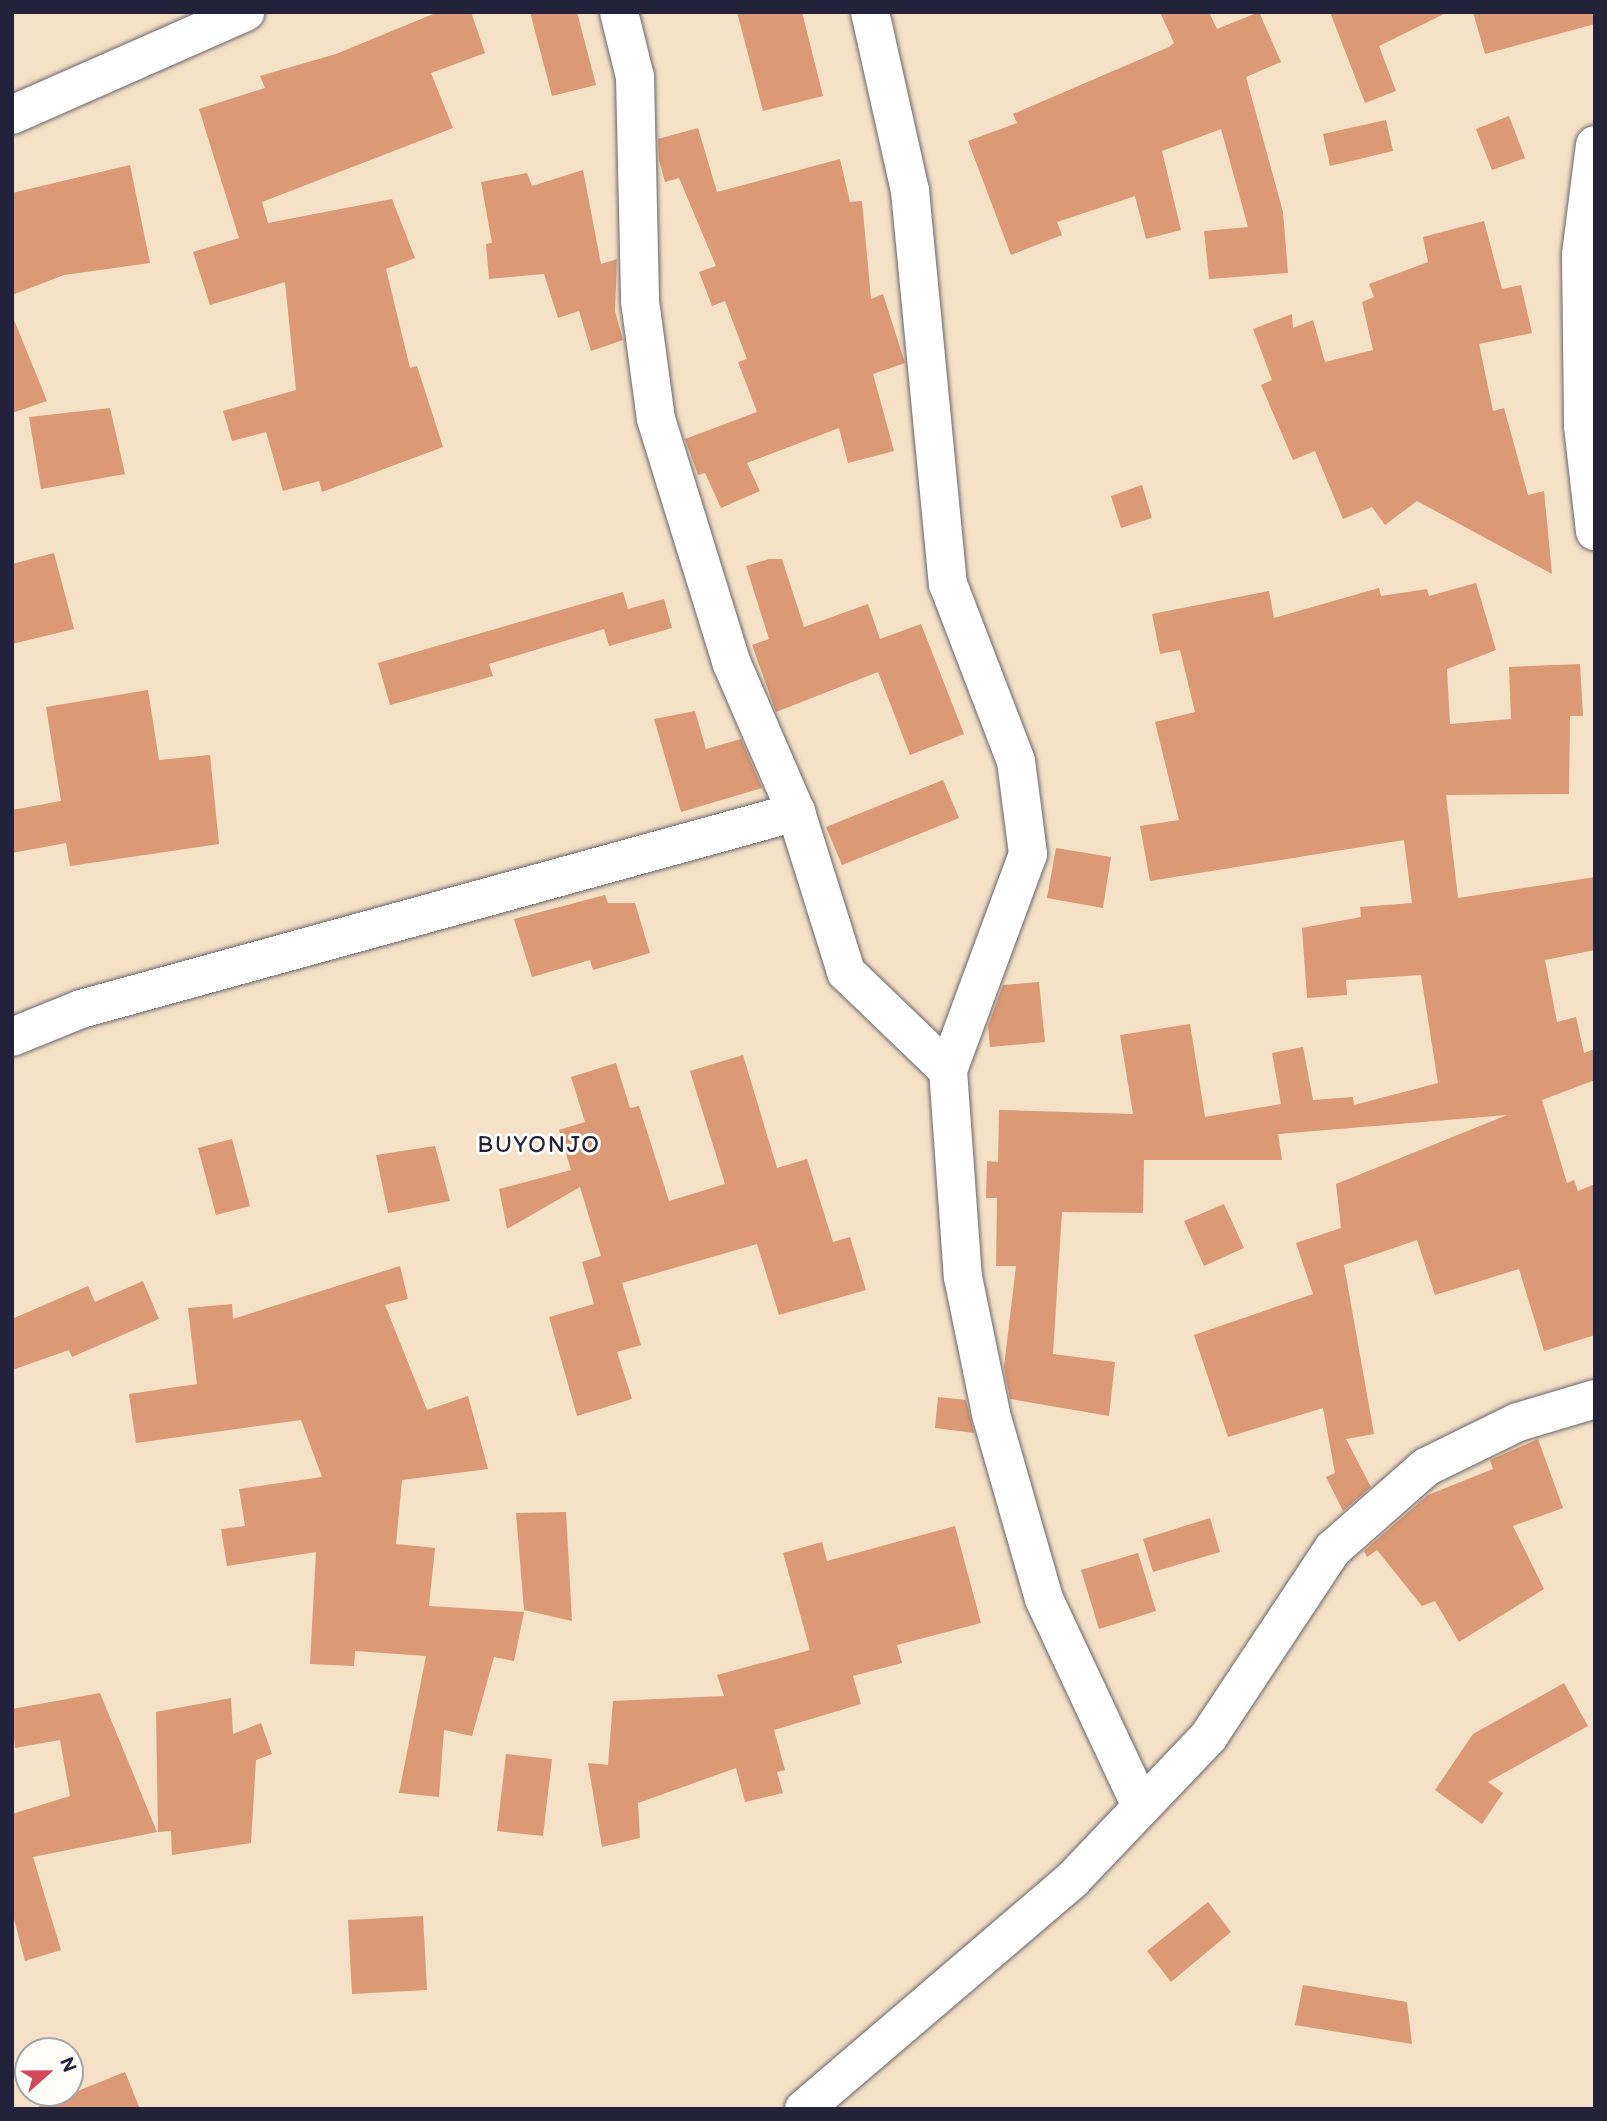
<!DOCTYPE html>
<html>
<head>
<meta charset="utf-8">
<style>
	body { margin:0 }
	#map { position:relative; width:1607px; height:2121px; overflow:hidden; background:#f4e1c6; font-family:"Balsamiq Sans",sans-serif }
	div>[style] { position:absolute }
	.building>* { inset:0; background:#db9975 }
	.roads { filter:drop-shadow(0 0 2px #6c656c) drop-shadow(0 0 2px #6c656c) }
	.minor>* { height:38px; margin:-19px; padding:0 19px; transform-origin:19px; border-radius:19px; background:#fff }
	span { translate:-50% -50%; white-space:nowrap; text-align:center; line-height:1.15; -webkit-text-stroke:6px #fdfcf7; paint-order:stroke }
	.quarter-label { font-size:23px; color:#22223b; letter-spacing:2px }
	.frame { position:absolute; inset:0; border:14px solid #22223b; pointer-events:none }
	.north { position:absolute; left:14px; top:2037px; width:70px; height:70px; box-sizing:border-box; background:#fdfcf7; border:2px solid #a5a5ac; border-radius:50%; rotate:69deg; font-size:19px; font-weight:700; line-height:28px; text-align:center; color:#22223b }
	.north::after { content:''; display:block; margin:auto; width:24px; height:32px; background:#d1495b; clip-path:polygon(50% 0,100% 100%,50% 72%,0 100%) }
</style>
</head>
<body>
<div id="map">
	<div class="building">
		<div style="clip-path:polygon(438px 12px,471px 12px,485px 53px,431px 73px,453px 128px,262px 202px,268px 223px,392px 199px,415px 258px,386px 269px,410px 368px,417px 366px,443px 447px,322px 492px,319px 481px,283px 491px,266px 432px,232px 441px,223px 411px,296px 390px,285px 282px,210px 305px,193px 252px,239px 238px,199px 109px,265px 88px,260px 76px,336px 54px)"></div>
		<div style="clip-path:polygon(530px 12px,577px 12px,596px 85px,552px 96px)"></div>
		<div style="clip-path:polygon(737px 12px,802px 12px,823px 96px,763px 111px)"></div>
		<div style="clip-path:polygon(1160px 12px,1209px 12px,1217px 29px,1259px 12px,1281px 62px,1246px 77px,1283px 212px,1288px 273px,1209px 279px,1204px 231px,1248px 227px,1221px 129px,1162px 151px,1181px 230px,1146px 239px,1135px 196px,1057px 222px,1062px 235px,1011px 255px,968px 141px,1017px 123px,1013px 114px,1169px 47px,1174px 43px)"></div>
		<div style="clip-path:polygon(1330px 12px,1448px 12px,1379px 46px,1396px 91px,1365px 103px)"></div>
		<div style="clip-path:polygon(1473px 12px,1595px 12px,1595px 24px,1485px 54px)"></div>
		<div style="clip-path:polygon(1509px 116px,1525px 158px,1492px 170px,1476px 129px)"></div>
		<div style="clip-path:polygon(1386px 120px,1393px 151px,1330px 166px,1323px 134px)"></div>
		<div style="clip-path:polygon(698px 128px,717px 192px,840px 159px,850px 202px,862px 201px,871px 299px,883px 294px,905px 363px,873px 374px,894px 451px,848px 463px,839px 428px,747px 463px,760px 491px,721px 508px,705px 473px,698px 475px,685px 439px,757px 412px,738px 362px,747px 359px,725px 301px,712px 306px,699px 272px,716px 266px,679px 178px,665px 182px,659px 160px,658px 139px)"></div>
		<div style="clip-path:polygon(130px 165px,150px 263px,64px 275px,12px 295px,12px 193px)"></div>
		<div style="clip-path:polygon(583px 170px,601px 264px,617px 259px,615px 311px,623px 340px,591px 351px,579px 311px,558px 318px,544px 274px,489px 279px,486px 244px,492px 243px,481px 182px,527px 173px,532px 186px)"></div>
		<div style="clip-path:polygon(1484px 221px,1502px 289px,1521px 285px,1532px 333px,1479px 344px,1493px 411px,1504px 408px,1528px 495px,1544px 491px,1552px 574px,1417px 501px,1385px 525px,1372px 507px,1343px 519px,1315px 451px,1293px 460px,1261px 385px,1272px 380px,1253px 329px,1292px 314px,1293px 328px,1313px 320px,1325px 362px,1373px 350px,1362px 302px,1374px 297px,1369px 284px,1428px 262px,1423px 237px)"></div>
		<div style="clip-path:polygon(12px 315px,47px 401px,12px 413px)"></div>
		<div style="clip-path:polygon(110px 408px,125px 474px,41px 489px,29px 417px)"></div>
		<div style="clip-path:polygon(1142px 485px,1152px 518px,1121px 528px,1111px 496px)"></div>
		<div style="clip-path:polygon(54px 553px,74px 629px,12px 644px,12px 564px)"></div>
		<div style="clip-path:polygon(769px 559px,782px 559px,804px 627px,868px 604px,880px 639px,921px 624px,964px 734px,910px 755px,878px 672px,776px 712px,752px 645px,769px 639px,746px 566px)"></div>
		<div style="clip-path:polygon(1476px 583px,1496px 650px,1447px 669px,1450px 724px,1511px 719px,1509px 667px,1580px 664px,1583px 716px,1570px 716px,1569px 794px,1446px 795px,1458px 898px,1595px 877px,1595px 950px,1545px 960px,1557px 1022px,1576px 1017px,1584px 1053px,1595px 1049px,1595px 1080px,1542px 1100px,1567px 1183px,1574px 1180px,1578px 1191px,1595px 1184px,1595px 1335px,1544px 1351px,1519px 1269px,1435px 1295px,1417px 1240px,1344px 1265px,1374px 1434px,1346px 1439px,1371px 1487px,1343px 1511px,1326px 1477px,1335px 1473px,1323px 1408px,1228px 1437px,1194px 1335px,1313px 1294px,1296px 1243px,1341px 1228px,1336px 1184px,1507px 1115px,1278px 1134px,1282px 1160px,1144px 1160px,1143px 1213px,1062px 1212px,1053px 1354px,1115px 1362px,1109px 1416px,1010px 1399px,1004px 1367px,1016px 1266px,996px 1266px,997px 1198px,986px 1198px,987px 1161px,998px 1162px,999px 1110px,1133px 1114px,1120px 1035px,1190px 1024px,1205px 1117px,1281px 1104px,1272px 1053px,1303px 1047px,1313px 1100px,1353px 1097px,1354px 1105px,1438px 1083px,1421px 975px,1346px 980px,1347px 995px,1307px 998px,1302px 928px,1361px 917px,1360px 907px,1412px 903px,1404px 840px,1150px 881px,1140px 826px,1179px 820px,1155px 722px,1195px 712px,1180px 650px,1160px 654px,1152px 614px,1269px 591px,1274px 618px,1379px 588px,1381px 596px,1427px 589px,1429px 596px)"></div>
		<div style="clip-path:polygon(623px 592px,628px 609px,664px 599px,672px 628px,609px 646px,604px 629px,489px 664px,493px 676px,390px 705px,378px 663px)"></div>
		<div style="clip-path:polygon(148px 690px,159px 760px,210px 755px,219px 844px,70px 866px,66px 843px,12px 853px,12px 810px,61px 801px,46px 707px)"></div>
		<div style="clip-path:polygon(695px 711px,706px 749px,741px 739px,762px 788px,681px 812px,654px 719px)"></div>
		<div style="clip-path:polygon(943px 780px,959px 818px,842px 865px,826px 827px)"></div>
		<div style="clip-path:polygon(1056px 848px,1111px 857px,1103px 908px,1047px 898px)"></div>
		<div style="clip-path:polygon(605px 895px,608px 903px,635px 903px,650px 953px,593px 970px,590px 960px,532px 977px,514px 919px)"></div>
		<div style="clip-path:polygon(1039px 982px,1045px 1042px,990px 1047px,988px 1026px,1003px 985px)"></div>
		<div style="clip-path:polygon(743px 1055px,777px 1168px,807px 1159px,833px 1242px,850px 1237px,866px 1290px,779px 1315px,757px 1244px,622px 1283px,641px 1345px,617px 1352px,632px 1399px,577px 1416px,549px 1317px,594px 1304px,582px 1262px,601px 1256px,580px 1187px,507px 1229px,499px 1189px,571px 1170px,559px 1130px,585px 1122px,571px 1077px,616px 1063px,630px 1108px,639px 1106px,669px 1201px,725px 1184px,690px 1071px)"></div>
		<div style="clip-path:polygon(232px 1139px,250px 1206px,216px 1215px,198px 1148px)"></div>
		<div style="clip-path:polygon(435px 1146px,450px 1201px,388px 1213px,376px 1155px)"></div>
		<div style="clip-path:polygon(1224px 1204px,1244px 1248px,1204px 1266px,1184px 1221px)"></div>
		<div style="clip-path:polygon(400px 1266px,408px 1299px,385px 1305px,427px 1410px,468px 1396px,488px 1469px,402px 1480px,396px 1544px,435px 1548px,429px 1606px,524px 1612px,514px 1661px,494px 1657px,472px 1736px,444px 1730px,439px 1797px,399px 1793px,426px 1656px,355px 1651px,354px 1666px,310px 1664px,316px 1552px,227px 1566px,221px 1529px,245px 1526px,239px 1489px,322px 1477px,301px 1420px,136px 1443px,129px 1394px,197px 1384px,188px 1308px,232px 1304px,233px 1319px)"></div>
		<div style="clip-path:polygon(143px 1281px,159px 1319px,72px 1357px,69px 1350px,12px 1370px,12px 1319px,88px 1286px,95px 1302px)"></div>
		<div style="clip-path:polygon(938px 1397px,966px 1400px,974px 1433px,935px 1428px)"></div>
		<div style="clip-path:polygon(1538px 1439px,1563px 1508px,1513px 1526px,1544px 1589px,1459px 1642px,1435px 1601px,1422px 1606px,1377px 1550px,1367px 1557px,1364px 1551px,1428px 1495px,1493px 1469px,1490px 1460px)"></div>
		<div style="clip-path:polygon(566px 1512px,572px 1621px,524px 1610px,516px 1513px)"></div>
		<div style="clip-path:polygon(1210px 1518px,1220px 1552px,1153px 1572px,1143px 1539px)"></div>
		<div style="clip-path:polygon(955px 1526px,981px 1623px,897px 1645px,902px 1663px,853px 1676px,861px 1704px,774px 1730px,785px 1770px,777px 1772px,783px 1793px,745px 1802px,736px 1768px,638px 1803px,640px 1838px,602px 1847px,588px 1763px,608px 1765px,613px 1701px,724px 1696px,717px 1675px,810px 1650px,783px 1553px,822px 1542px,827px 1561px)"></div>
		<div style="clip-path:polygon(1138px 1553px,1156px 1611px,1099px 1629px,1081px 1570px)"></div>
		<div style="clip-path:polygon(1564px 1683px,1588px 1726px,1488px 1782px,1503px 1793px,1482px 1824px,1435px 1790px,1473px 1734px)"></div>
		<div style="clip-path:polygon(100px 1693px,157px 1832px,33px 1857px,61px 1950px,25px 1961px,12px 1911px,12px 1814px,70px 1796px,60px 1740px,15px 1748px,12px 1709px)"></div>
		<div style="clip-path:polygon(231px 1698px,233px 1734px,261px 1723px,272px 1754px,256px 1760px,251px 1843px,172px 1855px,171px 1831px,158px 1832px,156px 1712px)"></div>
		<div style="clip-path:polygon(506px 1754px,552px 1759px,543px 1836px,497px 1831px)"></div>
		<div style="clip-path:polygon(1208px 1902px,1231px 1932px,1171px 1982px,1147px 1951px)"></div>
		<div style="clip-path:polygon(423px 1916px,427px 1990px,352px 1994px,348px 1920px)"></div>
		<div style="clip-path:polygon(1303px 1985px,1407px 2002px,1412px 2044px,1295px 2025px)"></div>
		<div style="clip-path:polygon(125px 2072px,140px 2109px,38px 2109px,38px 2107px)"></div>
	</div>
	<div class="roads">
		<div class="minor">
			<div style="left:619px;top:12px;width:67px;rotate:76.2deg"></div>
			<div style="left:635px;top:77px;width:224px;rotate:88.7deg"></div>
			<div style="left:640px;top:301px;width:119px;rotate:82.3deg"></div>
			<div style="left:656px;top:419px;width:257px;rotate:72.8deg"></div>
			<div style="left:732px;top:664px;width:161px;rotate:66.6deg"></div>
			<div style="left:796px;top:812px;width:168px;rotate:72.6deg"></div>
			<div style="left:846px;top:972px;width:141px;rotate:43.9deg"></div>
			<div style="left:948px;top:1070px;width:208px;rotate:85.9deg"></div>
			<div style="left:963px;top:1277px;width:140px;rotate:78.4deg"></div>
			<div style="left:991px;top:1414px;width:192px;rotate:74deg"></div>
			<div style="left:1044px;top:1599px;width:229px;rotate:64.9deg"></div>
			<div style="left:870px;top:12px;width:183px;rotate:77.4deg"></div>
			<div style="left:910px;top:191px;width:395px;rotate:84.5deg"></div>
			<div style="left:948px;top:584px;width:190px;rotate:69deg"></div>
			<div style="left:1016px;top:761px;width:94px;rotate:82.6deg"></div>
			<div style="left:1028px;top:854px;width:230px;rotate:110.3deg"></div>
			<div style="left:12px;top:115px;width:255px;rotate:-23.8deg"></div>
			<div style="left:1595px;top:145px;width:111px;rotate:97.3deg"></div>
			<div style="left:1581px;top:255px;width:171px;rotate:89.3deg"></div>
			<div style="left:1583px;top:426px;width:106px;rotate:83.5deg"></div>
			<div style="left:12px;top:1037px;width:74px;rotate:-22.1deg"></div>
			<div style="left:81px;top:1009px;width:742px;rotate:-15.4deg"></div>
			<div style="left:804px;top:2109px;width:354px;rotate:-40.5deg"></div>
			<div style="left:1073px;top:1879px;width:197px;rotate:-46.4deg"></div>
			<div style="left:1209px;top:1736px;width:224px;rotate:-56.5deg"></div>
			<div style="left:1333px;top:1549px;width:124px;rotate:-41.4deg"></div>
			<div style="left:1426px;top:1467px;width:102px;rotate:-26.1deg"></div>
			<div style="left:1518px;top:1422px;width:80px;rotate:-16.6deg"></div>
		</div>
	</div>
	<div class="quarter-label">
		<span style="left:539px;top:1145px">BUYONJO</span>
	</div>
	<div class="frame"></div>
	<div class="north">N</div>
</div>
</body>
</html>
